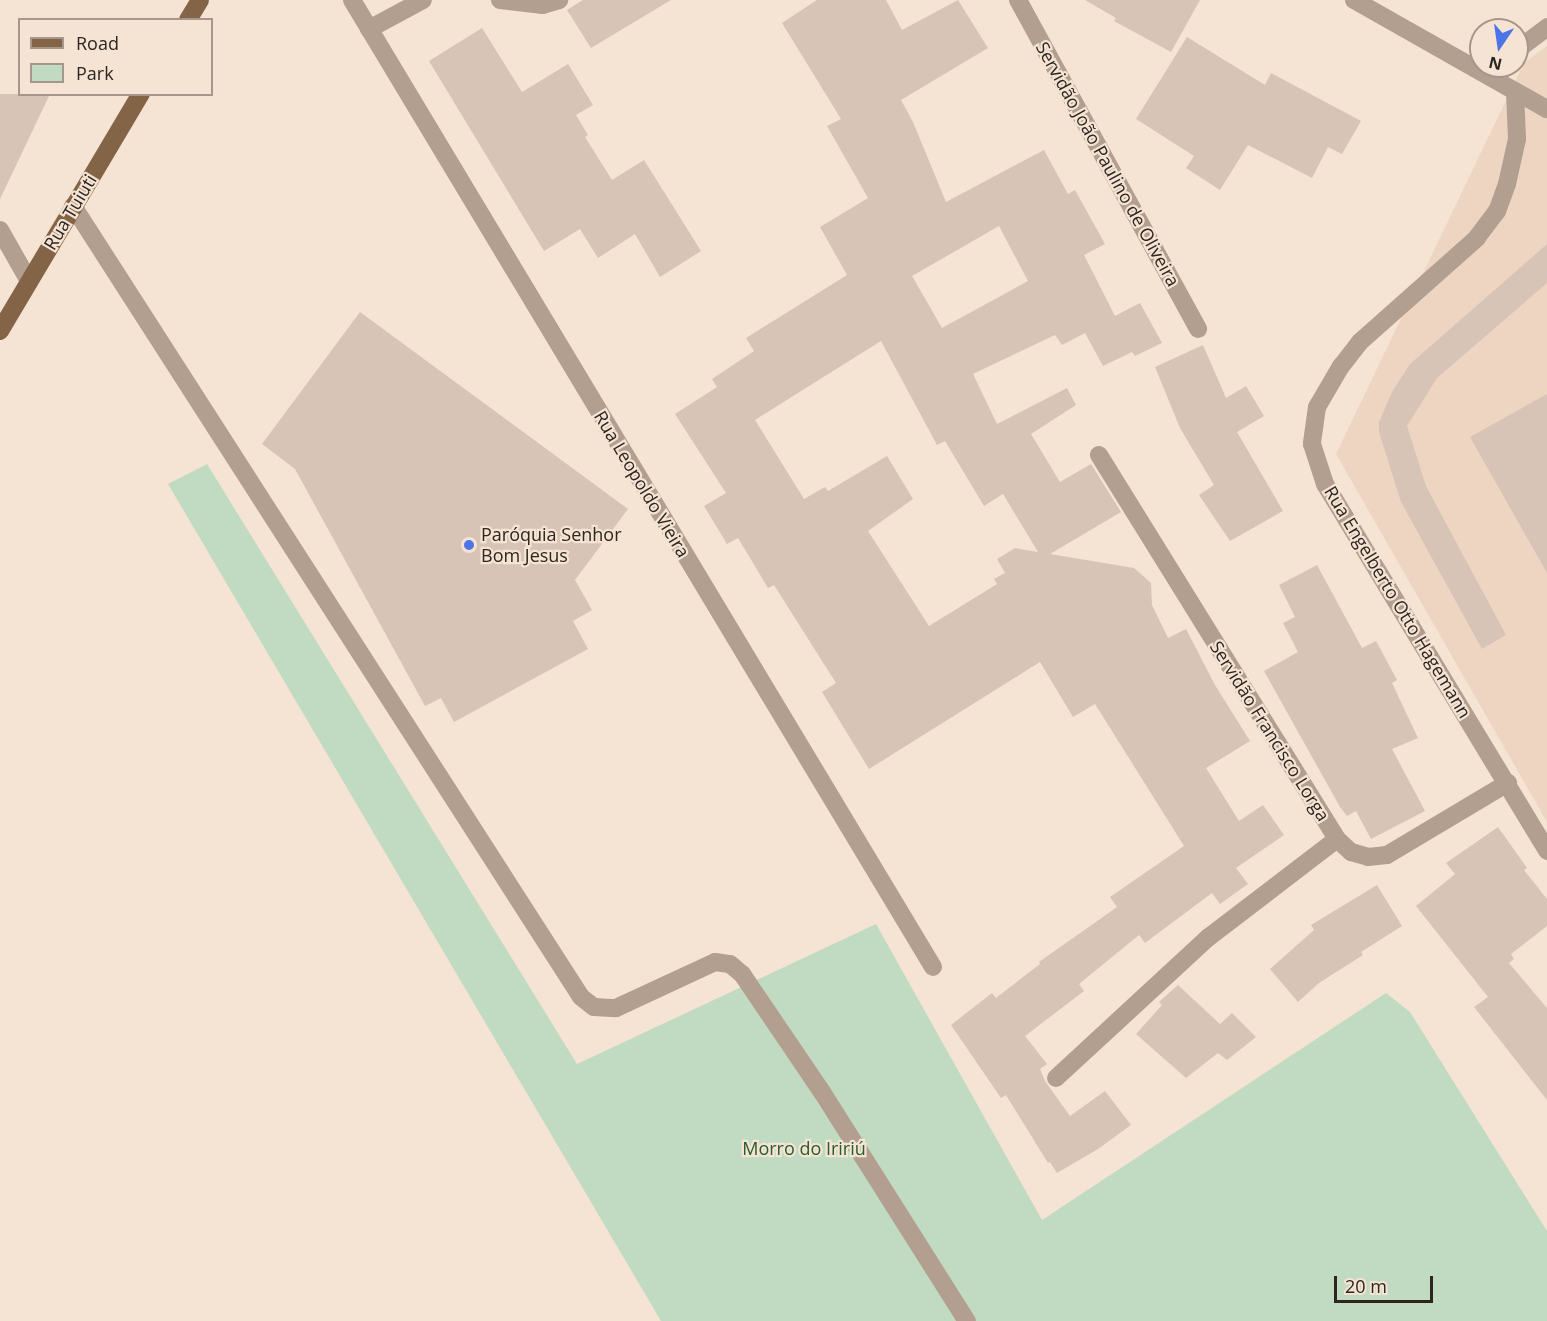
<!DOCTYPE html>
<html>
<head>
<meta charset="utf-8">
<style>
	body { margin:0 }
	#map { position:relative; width:1547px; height:1321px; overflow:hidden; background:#f5e3d3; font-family:"Open Sans",sans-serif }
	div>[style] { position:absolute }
	.built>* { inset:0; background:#eed5c2 }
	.green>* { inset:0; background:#c1dbc2 }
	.building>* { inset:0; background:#d7c4b6 }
	.minor>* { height:18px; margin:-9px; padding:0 9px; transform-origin:9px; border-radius:9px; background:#b29f8f }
	.major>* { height:18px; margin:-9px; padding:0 9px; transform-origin:9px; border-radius:9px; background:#846446 }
	.dots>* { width:16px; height:16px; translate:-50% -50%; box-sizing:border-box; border:3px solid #f5e3d3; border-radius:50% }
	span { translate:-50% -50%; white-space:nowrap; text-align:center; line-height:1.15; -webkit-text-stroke:4.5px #f5e3d3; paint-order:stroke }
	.street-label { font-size:18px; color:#2c2520 }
	.poi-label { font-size:18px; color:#2c2520 }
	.left { translate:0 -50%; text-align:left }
	.park-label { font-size:18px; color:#255d2b }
	.legend { position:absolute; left:18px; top:18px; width:195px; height:78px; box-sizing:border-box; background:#f5e3d3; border:2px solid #a5978b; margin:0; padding:8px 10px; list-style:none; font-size:18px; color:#2c2520 }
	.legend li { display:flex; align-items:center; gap:12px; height:30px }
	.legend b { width:30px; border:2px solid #a5978b }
	.north { position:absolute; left:1469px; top:18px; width:60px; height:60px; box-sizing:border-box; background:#f5e3d3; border:2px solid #a5978b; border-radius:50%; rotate:193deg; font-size:16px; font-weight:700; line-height:24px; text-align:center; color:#2c2520 }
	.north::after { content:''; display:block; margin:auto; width:21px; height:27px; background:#4d75e8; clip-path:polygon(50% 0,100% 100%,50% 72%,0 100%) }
	.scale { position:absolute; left:1334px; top:1276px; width:99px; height:27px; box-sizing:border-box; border:3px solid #2c2520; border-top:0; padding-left:8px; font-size:18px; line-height:21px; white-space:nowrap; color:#2c2520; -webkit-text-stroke:4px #f5e3d3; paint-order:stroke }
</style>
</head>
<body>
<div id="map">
	<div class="built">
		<div style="clip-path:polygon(1547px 46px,1547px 822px,1336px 454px,1524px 63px)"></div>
	</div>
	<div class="green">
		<div style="clip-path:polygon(207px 464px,577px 1064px,876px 924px,1042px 1220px,1386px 993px,1410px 1012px,1547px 1231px,1547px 1321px,661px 1321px,168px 484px)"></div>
	</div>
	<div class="building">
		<div style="clip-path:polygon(583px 0,671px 0,591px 48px,567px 10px)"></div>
		<div style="clip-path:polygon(evenodd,817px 0,886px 0,902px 30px,958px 0,988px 48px,901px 100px,913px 122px,946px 202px,1044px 150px,1068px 194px,1075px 190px,1105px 244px,1084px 255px,1115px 316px,1140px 303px,1162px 343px,1135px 356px,1132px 352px,1103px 366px,1085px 333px,1062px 345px,1055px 335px,973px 374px,997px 424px,1067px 388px,1076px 405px,1031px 434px,1060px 482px,1091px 464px,1121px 512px,1050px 554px,1134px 568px,1151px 583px,1152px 605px,1168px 638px,1186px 629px,1215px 685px,1250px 741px,1206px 768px,1239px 821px,1263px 805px,1284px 835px,1236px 868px,1248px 884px,1220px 904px,1212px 893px,1145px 943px,1139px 935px,1079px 984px,1084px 991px,1025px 1036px,1047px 1064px,1040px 1069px,1045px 1081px,1070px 1116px,1105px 1091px,1131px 1125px,1098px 1149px,1057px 1173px,1050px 1162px,1048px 1163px,1006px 1095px,1001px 1098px,951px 1025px,992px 993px,996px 998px,1040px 964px,1039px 962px,1117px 907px,1110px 897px,1184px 846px,1095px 704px,1073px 717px,1040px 662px,869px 769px,822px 692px,836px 683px,774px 585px,768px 588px,738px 538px,727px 544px,704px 506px,726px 493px,675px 414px,717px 387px,712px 379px,754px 351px,746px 338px,847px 275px,820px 227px,868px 198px,827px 126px,841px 119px,782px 23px,817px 0,999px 226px,1028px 281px,942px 328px,912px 276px,999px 226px,817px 0,881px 341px,937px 445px,945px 441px,984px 506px,1003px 494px,1038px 552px,1015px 548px,997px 559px,1005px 573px,994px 579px,997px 584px,929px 626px,868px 531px,913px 499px,887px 456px,828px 491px,825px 487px,804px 499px,755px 420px,881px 341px)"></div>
		<div style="clip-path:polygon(1085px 0,1200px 0,1171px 52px,1114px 21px,1116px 18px)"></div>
		<div style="clip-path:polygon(482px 28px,522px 92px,568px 64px,593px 105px,576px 115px,588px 135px,585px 137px,612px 180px,644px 160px,701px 251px,660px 277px,635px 234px,598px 258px,580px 229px,544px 251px,429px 61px)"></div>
		<div style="clip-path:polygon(1187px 37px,1265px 85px,1271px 73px,1361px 121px,1342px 154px,1328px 147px,1312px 178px,1248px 145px,1220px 190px,1186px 168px,1194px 156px,1136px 119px)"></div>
		<div style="clip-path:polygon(0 94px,50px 94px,0 199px)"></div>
		<div style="clip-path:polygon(1547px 244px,1547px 283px,1437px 378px,1407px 426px,1426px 486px,1506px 635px,1482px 649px,1401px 502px,1379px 432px,1379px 422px,1392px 392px,1410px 364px)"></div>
		<div style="clip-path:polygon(360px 312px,628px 509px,575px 580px,592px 610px,573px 621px,588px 649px,454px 722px,441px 698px,425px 706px,295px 469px,262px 444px)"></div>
		<div style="clip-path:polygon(1203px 345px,1226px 398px,1246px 386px,1264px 416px,1237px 432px,1283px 511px,1230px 541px,1199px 495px,1214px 485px,1180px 428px,1155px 367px)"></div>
		<div style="clip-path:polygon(1547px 394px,1547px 573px,1470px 437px)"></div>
		<div style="clip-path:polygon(1317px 565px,1362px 648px,1376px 641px,1397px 680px,1392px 683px,1418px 738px,1392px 749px,1425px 811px,1371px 839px,1356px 811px,1347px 816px,1340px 807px,1264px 671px,1298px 652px,1283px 623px,1295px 617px,1279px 585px)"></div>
		<div style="clip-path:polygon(1498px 827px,1527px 868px,1524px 870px,1547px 899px,1547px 926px,1511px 954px,1514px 959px,1509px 963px,1547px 1008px,1547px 1100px,1474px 1007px,1488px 997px,1416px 906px,1455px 874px,1446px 863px)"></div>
		<div style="clip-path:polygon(1377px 885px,1402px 926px,1361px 952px,1363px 955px,1319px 983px,1298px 1002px,1270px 969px,1314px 930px,1311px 925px)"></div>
		<div style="clip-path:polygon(1178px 985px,1220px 1024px,1232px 1013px,1256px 1037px,1227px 1060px,1218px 1053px,1186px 1078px,1136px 1034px,1162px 1005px,1159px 1002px)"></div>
	</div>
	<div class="minor">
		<div style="left:352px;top:0;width:1128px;rotate:59deg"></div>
		<div style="left:500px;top:0;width:43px;rotate:6.6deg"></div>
		<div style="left:543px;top:5px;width:17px;rotate:-17deg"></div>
		<div style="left:1018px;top:0;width:375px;rotate:61.3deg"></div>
		<div style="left:1354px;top:0;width:222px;rotate:29.5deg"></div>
		<div style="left:369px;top:29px;width:61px;rotate:-28.2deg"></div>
		<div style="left:1517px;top:50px;width:38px;rotate:-37deg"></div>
		<div style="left:1515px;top:91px;width:48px;rotate:87.6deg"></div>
		<div style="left:1517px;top:139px;width:46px;rotate:102.5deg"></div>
		<div style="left:1507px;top:184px;width:29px;rotate:110deg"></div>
		<div style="left:1497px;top:211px;width:34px;rotate:127deg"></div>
		<div style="left:1477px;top:238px;width:157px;rotate:138.4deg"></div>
		<div style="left:1360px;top:342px;width:31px;rotate:128deg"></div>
		<div style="left:1341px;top:366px;width:48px;rotate:120.3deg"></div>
		<div style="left:1317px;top:407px;width:37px;rotate:98deg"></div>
		<div style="left:1312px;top:444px;width:42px;rotate:72deg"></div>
		<div style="left:1325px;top:484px;width:429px;rotate:58.8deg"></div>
		<div style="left:73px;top:206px;width:940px;rotate:57.29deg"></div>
		<div style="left:581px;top:997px;width:16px;rotate:38deg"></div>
		<div style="left:594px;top:1007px;width:22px;rotate:3deg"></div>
		<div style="left:616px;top:1008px;width:109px;rotate:-24.9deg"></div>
		<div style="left:715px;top:962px;width:15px;rotate:8deg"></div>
		<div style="left:730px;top:964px;width:16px;rotate:40deg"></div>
		<div style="left:742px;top:974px;width:143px;rotate:55.9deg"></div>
		<div style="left:822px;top:1092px;width:271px;rotate:57.7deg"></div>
		<div style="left:0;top:230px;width:59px;rotate:60.4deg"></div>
		<div style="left:1099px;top:455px;width:452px;rotate:58.2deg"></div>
		<div style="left:1337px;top:839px;width:19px;rotate:43deg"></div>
		<div style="left:1351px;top:852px;width:18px;rotate:16deg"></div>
		<div style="left:1368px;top:857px;width:19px;rotate:-6deg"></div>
		<div style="left:1387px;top:855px;width:141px;rotate:-30.8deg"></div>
		<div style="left:1056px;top:1078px;width:208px;rotate:-42.7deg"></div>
		<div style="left:1209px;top:937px;width:161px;rotate:-37.4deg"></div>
	</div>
	<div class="major">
		<div style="left:188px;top:20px;width:23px;rotate:-59deg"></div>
		<div style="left:0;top:331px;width:276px;rotate:-59.3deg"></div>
	</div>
	<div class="dots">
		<div style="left:469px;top:545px;background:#4d75e8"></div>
	</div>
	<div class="street-label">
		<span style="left:1108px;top:164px;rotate:61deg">Servidão João Paulino de Oliveira</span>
		<span style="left:70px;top:212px;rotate:-59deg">Rua Tuiuti</span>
		<span style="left:642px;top:484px;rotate:59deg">Rua Leopoldo Vieira</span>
		<span style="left:1398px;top:602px;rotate:59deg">Rua Engelberto Otto Hagemann</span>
		<span style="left:1270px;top:731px;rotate:58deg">Servidão Francisco Lorga</span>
	</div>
	<div class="poi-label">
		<span class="left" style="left:481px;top:545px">Paróquia Senhor<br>Bom Jesus</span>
	</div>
	<div class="park-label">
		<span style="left:804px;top:1148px">Morro do Iririú</span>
	</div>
	<ul class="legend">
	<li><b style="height:8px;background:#846446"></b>Road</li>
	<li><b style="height:16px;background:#c1dbc2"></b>Park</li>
	</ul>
	<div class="north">N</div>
	<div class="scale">20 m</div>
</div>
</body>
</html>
